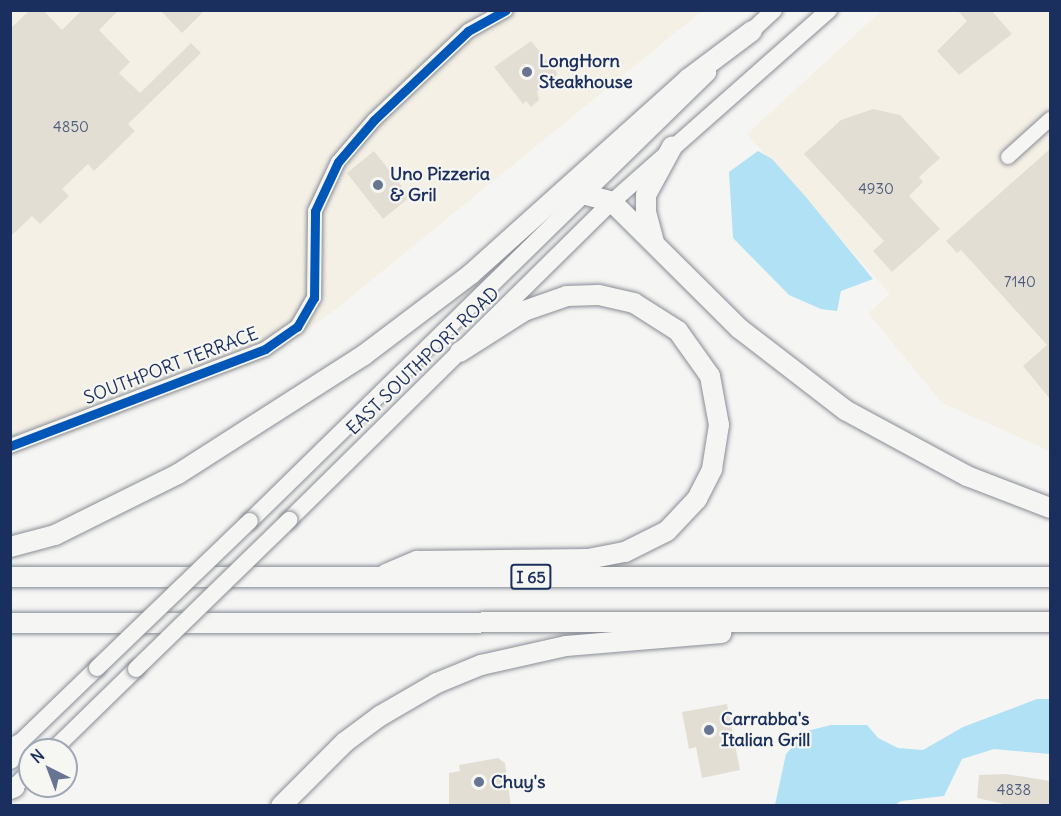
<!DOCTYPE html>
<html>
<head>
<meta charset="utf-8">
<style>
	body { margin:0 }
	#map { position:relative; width:1061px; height:816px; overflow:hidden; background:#f5f5f3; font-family:Delius,sans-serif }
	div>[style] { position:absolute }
	.built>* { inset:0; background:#f4f0e5 }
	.water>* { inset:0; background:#b0e1f4 }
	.building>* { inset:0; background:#e3ded4 }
	.roads { filter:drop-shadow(0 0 2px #898d95) drop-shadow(0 0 2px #898d95) }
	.minor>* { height:14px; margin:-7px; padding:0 7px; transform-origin:7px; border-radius:7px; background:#f5f5f3 }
	.major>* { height:16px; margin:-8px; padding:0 8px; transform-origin:8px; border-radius:8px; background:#f5f5f3 }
	.highway>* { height:20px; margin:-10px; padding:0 10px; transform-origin:10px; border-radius:10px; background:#f5f5f3 }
	.bridges { filter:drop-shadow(0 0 2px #898d95) drop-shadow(0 0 2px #898d95) }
	.major-bridge>* { height:16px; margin:-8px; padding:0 8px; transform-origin:8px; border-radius:8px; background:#f5f5f3 }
	.cycleway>* { height:9px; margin:-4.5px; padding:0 4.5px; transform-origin:4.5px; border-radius:4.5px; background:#0057b8 }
	.dots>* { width:16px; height:16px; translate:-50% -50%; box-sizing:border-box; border:3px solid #f6f6f2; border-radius:50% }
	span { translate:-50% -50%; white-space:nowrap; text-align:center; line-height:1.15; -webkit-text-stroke:4.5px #f6f6f2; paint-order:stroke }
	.number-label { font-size:15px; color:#4d5b7c }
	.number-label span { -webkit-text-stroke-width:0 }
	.shield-label span { padding:2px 4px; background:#f6f6f2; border:2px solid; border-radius:4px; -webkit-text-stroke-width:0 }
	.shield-label { font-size:16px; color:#1b2f5e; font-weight:700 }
	.poi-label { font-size:18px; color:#1b2f5e; font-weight:700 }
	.left { translate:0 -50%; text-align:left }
	.street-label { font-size:18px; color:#1b2f5e }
	.frame { position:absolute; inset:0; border:12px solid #1b2f5e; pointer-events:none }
	.north { position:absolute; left:18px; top:738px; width:60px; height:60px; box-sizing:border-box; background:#f6f6f2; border:2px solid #9ea6b7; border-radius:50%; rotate:318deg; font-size:16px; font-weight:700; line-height:24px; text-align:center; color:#1b2f5e }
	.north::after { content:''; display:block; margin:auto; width:21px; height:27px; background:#677492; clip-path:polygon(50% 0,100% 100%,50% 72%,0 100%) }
</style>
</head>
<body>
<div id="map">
	<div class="built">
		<div style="clip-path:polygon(11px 11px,702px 11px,336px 309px,270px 357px,11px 455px)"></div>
		<div style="clip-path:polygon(881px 11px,1050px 11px,1050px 451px,942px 403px,868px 313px,890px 294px,747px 134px)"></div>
	</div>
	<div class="water">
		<div style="clip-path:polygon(758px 151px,772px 159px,805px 196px,873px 279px,841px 291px,837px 311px,821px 309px,789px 295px,733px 238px,729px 172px)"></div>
		<div style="clip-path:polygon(1037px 699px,1050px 699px,1050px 754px,994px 749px,962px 759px,944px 796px,901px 801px,895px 805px,775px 805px,786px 754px,807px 731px,831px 725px,867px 725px,878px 738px,898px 748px,923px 750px,963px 727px)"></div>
	</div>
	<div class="building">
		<div style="clip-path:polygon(30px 10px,43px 10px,62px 30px,82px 10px,119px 10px,99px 30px,130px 62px,119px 73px,140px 93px,191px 43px,201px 53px,128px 124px,135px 131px,94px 171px,88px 164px,62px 189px,69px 196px,40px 224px,32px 216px,10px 237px,10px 29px)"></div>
		<div style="clip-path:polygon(160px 10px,205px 10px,182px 33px)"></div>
		<div style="clip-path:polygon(957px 10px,991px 10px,1012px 34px,959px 75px,937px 51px,967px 21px)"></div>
		<div style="clip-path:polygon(531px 41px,558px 74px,537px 91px,539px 100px,531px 107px,526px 101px,523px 104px,494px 67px)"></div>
		<div style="clip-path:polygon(873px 109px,900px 115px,940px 158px,919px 177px,923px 182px,909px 196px,940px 229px,892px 272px,873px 251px,884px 241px,804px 154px,841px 120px)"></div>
		<div style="clip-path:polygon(1050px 149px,1050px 399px,1023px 366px,1047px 345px,961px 250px,957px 253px,946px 241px)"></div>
		<div style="clip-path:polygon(374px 151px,410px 197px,383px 219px,347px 173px)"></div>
		<div style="clip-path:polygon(727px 704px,740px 770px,702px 778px,696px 747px,689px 749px,682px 712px)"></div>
		<div style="clip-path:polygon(498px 758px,505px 763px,511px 806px,449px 806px,449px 773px,460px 771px,459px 765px)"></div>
		<div style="clip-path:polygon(1006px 774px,1050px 781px,1050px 804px,1004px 804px,977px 798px,979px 775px)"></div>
	</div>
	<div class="roads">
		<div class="minor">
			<div style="left:1008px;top:157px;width:57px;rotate:-42.1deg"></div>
			<div style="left:10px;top:446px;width:273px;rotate:-20.8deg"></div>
			<div style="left:265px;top:349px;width:39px;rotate:-35deg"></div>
			<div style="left:297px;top:327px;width:34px;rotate:-60deg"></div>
			<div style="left:314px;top:298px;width:87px;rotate:-89.3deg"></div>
			<div style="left:315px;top:211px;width:54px;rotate:-64.9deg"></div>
			<div style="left:338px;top:162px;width:55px;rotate:-49.4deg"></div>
			<div style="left:374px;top:120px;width:129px;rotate:-43.4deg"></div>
			<div style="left:468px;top:31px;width:43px;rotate:-28.9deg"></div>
		</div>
		<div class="major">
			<div style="left:744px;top:38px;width:41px;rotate:-43deg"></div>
			<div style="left:289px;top:520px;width:453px;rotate:-44.6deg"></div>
			<div style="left:612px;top:202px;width:290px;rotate:-41.5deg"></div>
			<div style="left:250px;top:521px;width:641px;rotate:-44.37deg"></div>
			<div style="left:53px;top:750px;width:116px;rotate:-44.3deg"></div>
			<div style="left:10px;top:752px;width:121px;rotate:-44deg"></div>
			<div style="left:10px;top:791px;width:28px;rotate:-44deg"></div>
		</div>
		<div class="highway">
			<div style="left:583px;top:194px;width:30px;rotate:15deg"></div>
			<div style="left:612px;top:202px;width:180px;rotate:44.8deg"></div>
			<div style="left:740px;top:329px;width:133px;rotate:37.6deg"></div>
			<div style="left:845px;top:410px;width:139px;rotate:28.4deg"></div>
			<div style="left:967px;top:476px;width:89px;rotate:21.1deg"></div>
			<div style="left:654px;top:242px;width:31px;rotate:-105deg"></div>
			<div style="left:646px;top:212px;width:17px;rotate:-90deg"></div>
			<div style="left:646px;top:195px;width:55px;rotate:-61.6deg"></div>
			<div style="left:10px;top:547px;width:47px;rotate:-14.9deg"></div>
			<div style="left:55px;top:535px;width:137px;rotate:-26.4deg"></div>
			<div style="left:178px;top:474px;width:221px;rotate:-32.6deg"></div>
			<div style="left:364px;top:355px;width:134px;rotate:-37.1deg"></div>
			<div style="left:471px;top:274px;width:292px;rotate:-41.9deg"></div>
			<div style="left:688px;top:79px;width:80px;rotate:-36.9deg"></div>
			<div style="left:386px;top:574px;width:34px;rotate:-23deg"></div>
			<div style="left:417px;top:561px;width:171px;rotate:-0.7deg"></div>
			<div style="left:588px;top:559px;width:38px;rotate:-11deg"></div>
			<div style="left:625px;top:552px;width:47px;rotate:-26.6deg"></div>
			<div style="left:667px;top:531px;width:44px;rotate:-46.8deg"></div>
			<div style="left:697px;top:499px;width:34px;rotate:-63deg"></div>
			<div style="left:712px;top:469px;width:45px;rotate:-81deg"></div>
			<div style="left:719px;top:425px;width:50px;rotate:-100.4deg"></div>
			<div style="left:710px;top:376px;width:55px;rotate:-125.4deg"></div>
			<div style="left:678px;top:331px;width:52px;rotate:-147.5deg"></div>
			<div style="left:634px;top:303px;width:37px;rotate:-167deg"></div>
			<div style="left:598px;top:295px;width:31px;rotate:178deg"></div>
			<div style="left:567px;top:296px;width:46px;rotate:160.8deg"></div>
			<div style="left:524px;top:311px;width:76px;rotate:147.4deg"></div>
			<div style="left:10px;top:577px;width:1040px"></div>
			<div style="left:10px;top:623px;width:1040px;rotate:-0.06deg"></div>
			<div style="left:10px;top:759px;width:17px;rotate:-59deg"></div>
			<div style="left:10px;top:789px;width:5px;rotate:-22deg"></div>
			<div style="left:281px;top:806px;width:91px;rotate:-45deg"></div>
			<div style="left:345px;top:742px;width:44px;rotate:-36.6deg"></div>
			<div style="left:380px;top:716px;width:66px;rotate:-30.1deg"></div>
			<div style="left:437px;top:683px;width:48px;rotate:-22.2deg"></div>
			<div style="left:481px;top:665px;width:87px;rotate:-12.6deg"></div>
			<div style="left:566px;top:646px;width:156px;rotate:-4.8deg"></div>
		</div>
	</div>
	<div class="bridges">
		<div class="major-bridge">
			<div style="left:97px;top:668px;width:212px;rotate:-43.9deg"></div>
			<div style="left:136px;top:669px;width:214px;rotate:-44.2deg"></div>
		</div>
	</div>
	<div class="cycleway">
		<div style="left:10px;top:446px;width:273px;rotate:-20.8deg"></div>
		<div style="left:265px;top:349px;width:39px;rotate:-35deg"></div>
		<div style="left:297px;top:327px;width:34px;rotate:-60deg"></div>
		<div style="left:314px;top:298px;width:87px;rotate:-89.3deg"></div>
		<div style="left:315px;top:211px;width:54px;rotate:-64.9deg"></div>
		<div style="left:338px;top:162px;width:55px;rotate:-49.4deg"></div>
		<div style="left:374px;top:120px;width:129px;rotate:-43.4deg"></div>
		<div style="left:468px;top:31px;width:43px;rotate:-28.9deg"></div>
	</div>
	<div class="dots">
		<div style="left:527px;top:72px;background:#677492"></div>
		<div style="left:378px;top:185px;background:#677492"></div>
		<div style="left:709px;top:730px;background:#677492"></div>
		<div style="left:479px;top:782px;background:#677492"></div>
	</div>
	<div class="number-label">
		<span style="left:71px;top:127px">4850</span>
		<span style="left:876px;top:189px">4930</span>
		<span style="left:1020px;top:282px">7140</span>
		<span style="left:1014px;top:790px">4838</span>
	</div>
	<div class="shield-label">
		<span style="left:531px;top:577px">I 65</span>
	</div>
	<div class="poi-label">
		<span class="left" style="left:539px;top:72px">LongHorn<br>Steakhouse</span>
		<span class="left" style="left:390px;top:185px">Uno Pizzeria<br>&amp; Gril</span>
		<span class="left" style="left:721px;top:730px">Carrabba's<br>Italian Grill</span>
		<span class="left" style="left:491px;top:782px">Chuy's</span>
	</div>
	<div class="street-label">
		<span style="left:423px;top:361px;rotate:-44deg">EAST SOUTHPORT ROAD</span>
		<span style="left:171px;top:366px;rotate:-21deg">SOUTHPORT TERRACE</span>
	</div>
	<div class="frame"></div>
	<div class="north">N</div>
</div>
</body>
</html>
